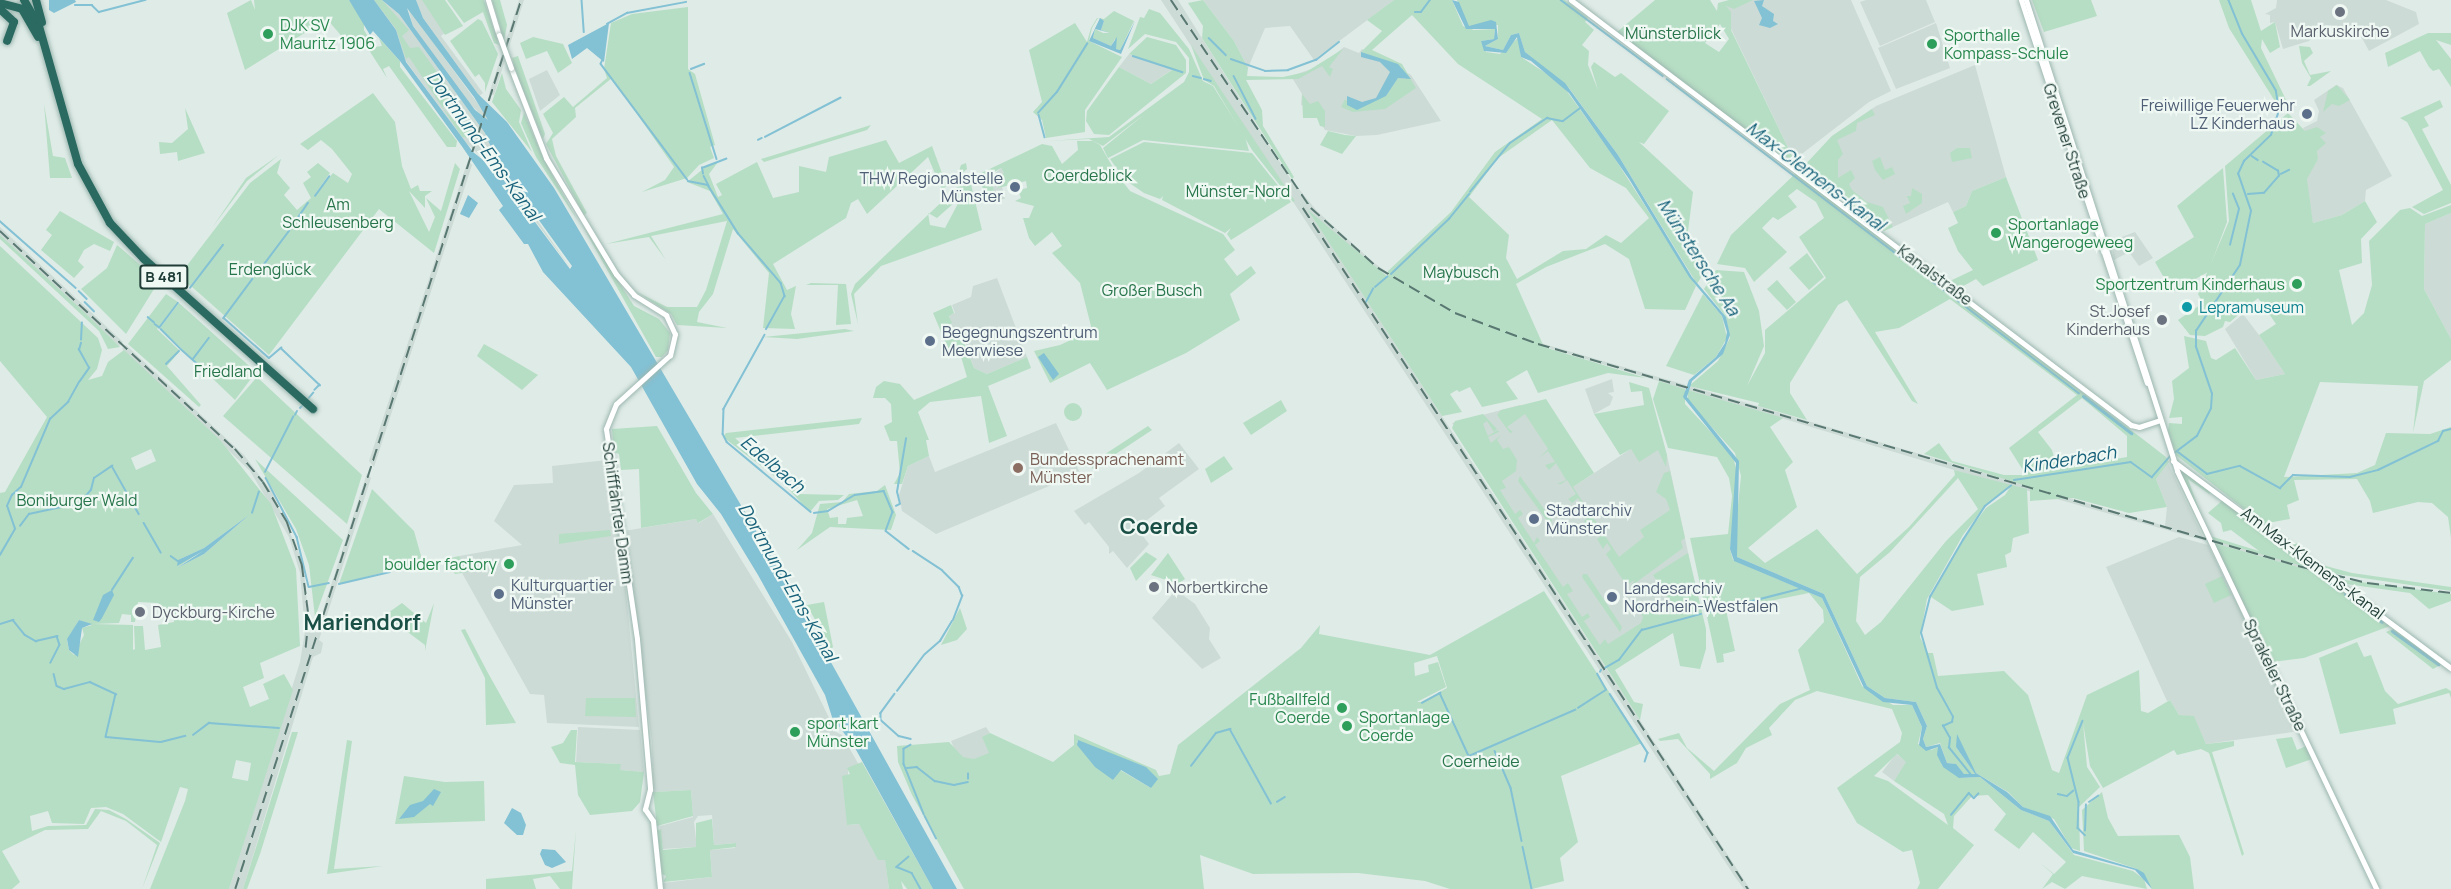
<!DOCTYPE html>
<html>
<head>
<meta charset="utf-8">
<style>
	body { margin:0 }
	#map { position:relative; width:2451px; height:889px; overflow:hidden; background:#dfebe7; font-family:Manrope,sans-serif }
	div>[style] { position:absolute }
	.built>* { inset:0; background:#cddbd6 }
	.green>* { inset:0; background:#b6dec4 }
	.round { border-radius:50% }
	.water>* { inset:0; background:#83c1d4 }
	.stream>* { height:1.5px; margin:-0.75px; padding:0 0.75px; transform-origin:0.75px; border-radius:0.75px; background:#83c1d4 }
	.canal>* { height:3px; margin:-1.5px; padding:0 1.5px; transform-origin:1.5px; border-radius:1.5px; background:#83c1d4 }
	.roads { filter:drop-shadow(0 0 2px #9db7b0) drop-shadow(0 0 2px #9db7b0) }
	.secondary>* { height:5px; margin:-2.5px; padding:0 2.5px; transform-origin:2.5px; border-radius:2.5px; background:#fff }
	.highway>* { height:8px; margin:-4px; padding:0 4px; transform-origin:4px; border-radius:4px; background:#2a6a61 }
	.rail>* { height:1.5px; margin-top:-0.75px; transform-origin:0; background:repeating-linear-gradient(90deg,#597872 0 12px,transparent 0 18px) }
	.bridges { filter:drop-shadow(0 0 2px #9db7b0) drop-shadow(0 0 2px #9db7b0) }
	.secondary-bridge>* { height:5px; margin:-2.5px; padding:0 2.5px; transform-origin:2.5px; border-radius:2.5px; background:#fff }
	.dots>* { width:16px; height:16px; translate:-50% -50%; box-sizing:border-box; border:3px solid #f0f8f4; border-radius:50% }
	span { translate:-50% -50%; white-space:nowrap; text-align:center; line-height:1.15; -webkit-text-stroke:4.5px #f0f8f4; paint-order:stroke }
	.shield-label span { padding:2px 4px; background:#f0f8f4; border:2px solid; border-radius:4px; -webkit-text-stroke-width:0 }
	.shield-label { font-size:15px; color:#1f3c36; font-weight:700 }
	.leisure-label { font-size:16px; color:#27864d }
	.left { translate:0 -50%; text-align:left }
	.right { translate:-100% -50%; text-align:right }
	.worship-label { font-size:16px; color:#5b616d }
	.park-label { font-size:16px; color:#27754b }
	.service-label { font-size:16px; color:#4e5e75 }
	.street-label { font-size:16px; color:#1f3c36 }
	.culture-label { font-size:16px; color:#0d838f }
	.education-label { font-size:16px; color:#785e54 }
	.water-label { font-size:18px; color:#17627a; font-style:italic }
	.district-label { font-size:22px; color:#1a4f46; font-weight:700 }
</style>
</head>
<body>
<div id="map">
	<div class="built">
		<div style="clip-path:polygon(374px 0,382px 0,399px 14px,413px 33px,485px 133px,497px 162px,571px 269px,498px 171px,466px 143px,405px 60px,396px 30px)"></div>
		<div style="clip-path:polygon(416px 0,443px 0,446px 32px,441px 36px,483px 93px,479px 96px,423px 18px)"></div>
		<div style="clip-path:polygon(519px 0,524px 0,494px 95px,489px 94px)"></div>
		<div style="clip-path:polygon(1161px 0,1178px 0,1290px 178px,1317px 211px,1373px 262px,1391px 275px,1516px 336px,1686px 385px,1685px 389px,1512px 337px,1408px 290px,1358px 255px,1307px 209px,1750px 889px,1744px 889px,1735px 877px)"></div>
		<div style="clip-path:polygon(1203px 0,1394px 0,1314px 60px,1290px 26px,1265px 28px,1248px 68px,1234px 41px)"></div>
		<div style="clip-path:polygon(1735px 0,1851px 0,1891px 91px,1869px 102px,1794px 160px,1722px 10px)"></div>
		<div style="clip-path:polygon(1866px 0,1926px 0,1935px 22px,1880px 46px,1860px 2px)"></div>
		<div style="clip-path:polygon(2277px 0,2386px 0,2416px 12px,2419px 24px,2369px 51px,2362px 38px,2326px 25px,2309px 41px,2283px 49px,2275px 22px,2270px 23px,2270px 15px,2265px 14px,2276px 8px)"></div>
		<div style="clip-path:polygon(408px 8px,489px 119px,487px 121px,468px 102px,413px 26px)"></div>
		<div style="clip-path:polygon(1936px 23px,1950px 68px,1896px 89px,1878px 48px)"></div>
		<div style="clip-path:polygon(1344px 47px,1359px 53px,1362px 49px,1411px 75px,1441px 121px,1377px 135px,1356px 136px,1325px 130px,1317px 118px,1303px 118px,1305px 106px,1301px 105px,1302px 94px,1291px 76px,1320px 66px)"></div>
		<div style="clip-path:polygon(1129px 54px,1173px 69px,1151px 84px,1119px 67px)"></div>
		<div style="clip-path:polygon(1975px 65px,2006px 177px,1972px 191px,1966px 206px,1953px 212px,1948px 202px,1884px 231px,1803px 168px,1832px 136px,1876px 106px)"></div>
		<div style="clip-path:polygon(547px 70px,560px 95px,540px 111px,529px 79px)"></div>
		<div style="clip-path:polygon(2336px 85px,2343px 88px,2392px 176px,2366px 190px,2365px 201px,2342px 215px,2313px 223px,2306px 183px,2309px 170px,2318px 159px,2303px 128px,2317px 121px,2319px 111px,2314px 100px)"></div>
		<div style="clip-path:polygon(468px 160px,472px 165px,374px 467px,369px 461px)"></div>
		<div style="clip-path:polygon(1001px 168px,1005px 174px,997px 179px,998px 188px,1002px 187px,1005px 199px,996px 199px,990px 178px)"></div>
		<div style="clip-path:polygon(2451px 213px,2451px 339px,2424px 289px,2425px 224px)"></div>
		<div style="clip-path:polygon(0 227px,123px 342px,119px 346px,0 235px)"></div>
		<div style="clip-path:polygon(2135px 232px,2153px 258px,2139px 266px,2129px 252px,2114px 260px,2111px 241px)"></div>
		<div style="clip-path:polygon(997px 278px,1027px 357px,987px 374px,974px 368px,962px 335px,955px 338px,949px 315px,955px 313px,952px 305px,971px 297px,973px 286px)"></div>
		<div style="clip-path:polygon(2243px 314px,2259px 335px,2285px 374px,2256px 380px,2225px 329px)"></div>
		<div style="clip-path:polygon(126px 345px,244px 455px,272px 492px,303px 562px,310px 633px,316px 632px,367px 473px,371px 478px,319px 640px,323px 643px,321px 653px,313px 657px,243px 889px,229px 889px,300px 662px,305px 631px,300px 573px,289px 537px,250px 471px,122px 349px)"></div>
		<div style="clip-path:polygon(1612px 379px,1614px 392px,1608px 393px,1613px 397px,1610px 405px,1594px 414px,1585px 389px)"></div>
		<div style="clip-path:polygon(1689px 386px,2165px 526px,2167px 507px,2156px 479px,2168px 463px,2203px 537px,2350px 579px,2451px 594px,2326px 575px,1954px 470px,1688px 390px)"></div>
		<div style="clip-path:polygon(1520px 405px,1573px 487px,1658px 431px,1667px 455px,1696px 589px,1601px 652px,1452px 423px)"></div>
		<div style="clip-path:polygon(1056px 423px,1080px 473px,936px 534px,902px 511px,899px 495px,908px 466px,929px 456px,935px 472px)"></div>
		<div style="clip-path:polygon(1179px 443px,1199px 469px,1159px 498px,1165px 506px,1137px 528px,1149px 544px,1127px 568px,1113px 551px,1109px 554px,1109px 547px,1089px 522px,1085px 525px,1074px 511px,1139px 473px)"></div>
		<div style="clip-path:polygon(607px 460px,622px 551px,639px 727px,547px 723px,544px 695px,530px 694px,462px 573px,467px 571px,459px 556px,522px 545px,494px 521px,514px 485px,553px 483px,552px 466px)"></div>
		<div style="clip-path:polygon(713px 514px,792px 642px,836px 732px,842px 735px,859px 765px,848px 768px,848px 825px,859px 824px,885px 859px,889px 889px,663px 889px,663px 883px,712px 877px,710px 850px,735px 848px,736px 843px,714px 845px,712px 815px,698px 816px,694px 822px,697px 847px,663px 849px,660px 826px,693px 817px,691px 790px,653px 792px,652px 743px,624px 531px,696px 519px,699px 523px)"></div>
		<div style="clip-path:polygon(2179px 537px,2208px 545px,2300px 731px,2206px 744px,2194px 717px,2179px 715px,2170px 700px,2167px 701px,2106px 567px)"></div>
		<div style="clip-path:polygon(1176px 590px,1195px 604px,1210px 628px,1209px 639px,1221px 658px,1202px 669px,1152px 618px)"></div>
		<div style="clip-path:polygon(578px 727px,640px 730px,644px 772px,620px 770px,620px 764px,576px 762px)"></div>
		<div style="clip-path:polygon(986px 727px,990px 733px,984px 737px,991px 754px,961px 766px,951px 741px)"></div>
		<div style="clip-path:polygon(1896px 754px,1907px 762px,1894px 781px,1882px 772px)"></div>
	</div>
	<div class="green">
		<div style="clip-path:polygon(251px 0,255px 10px,254px 0,349px 0,364px 21px,364px 30px,374px 47px,382px 46px,379px 38px,400px 61px,400px 67px,457px 141px,456px 147px,447px 147px,389px 66px,383px 69px,387px 78px,363px 41px,344px 39px,327px 19px,245px 70px,227px 13px)"></div>
		<div style="clip-path:polygon(374px 0,382px 0,409px 30px,402px 36px,410px 48px,419px 47px,450px 90px,443px 108px,458px 125px,465px 124px,471px 132px,468px 138px,462px 137px,409px 57px,406px 59px,396px 29px)"></div>
		<div style="clip-path:polygon(422px 0,445px 0,463px 26px,445px 35px)"></div>
		<div style="clip-path:polygon(447px 0,484px 0,499px 45px,494px 43px,483px 12px,464px 23px)"></div>
		<div style="clip-path:polygon(492px 0,500px 0,507px 25px,504px 40px)"></div>
		<div style="clip-path:polygon(1203px 0,1234px 41px,1248px 68px,1247px 76px,1283px 77px,1306px 72px,1343px 49px,1329px 67px,1333px 69px,1330px 77px,1322px 66px,1298px 79px,1246px 80px,1262px 110px,1263px 126px,1294px 177px,1292px 179px,1202px 38px,1203px 26px,1188px 3px)"></div>
		<div style="clip-path:polygon(evenodd,1394px 0,1452px 0,1463px 26px,1474px 30px,1495px 29px,1494px 39px,1481px 41px,1486px 52px,1500px 54px,1518px 38px,1521px 57px,1561px 83px,1612px 154px,1696px 286px,1685px 310px,1645px 309px,1629px 259px,1605px 244px,1546px 267px,1516px 284px,1544px 347px,1646px 378px,1608px 373px,1538px 393px,1527px 370px,1506px 382px,1518px 399px,1482px 407px,1470px 387px,1459px 392px,1457px 390px,1450px 394px,1462px 412px,1442px 416px,1307px 209px,1388px 277px,1388px 271px,1451px 212px,1495px 152px,1542px 119px,1458px 64px,1412px 15px,1372px 50px,1402px 64px,1416px 88px,1385px 109px,1353px 112px,1341px 107px,1345px 99px,1352px 107px,1386px 96px,1398px 78px,1406px 79px,1401px 67px,1361px 52px,1382px 31px,1367px 20px,1394px 0,1552px 120px,1590px 168px,1626px 188px,1649px 218px,1621px 243px,1606px 235px,1586px 249px,1563px 251px,1517px 279px,1506px 258px,1509px 235px,1469px 197px,1498px 158px,1552px 120px)"></div>
		<div style="clip-path:polygon(1457px 0,1565px 0,1588px 18px,1585px 22px,1594px 30px,1582px 45px,1589px 51px,1588px 65px,1598px 90px,1591px 67px,1594px 62px,1615px 77px,1621px 73px,1669px 111px,1644px 144px,1639px 142px,1693px 192px,1687px 239px,1709px 264px,1697px 284px,1618px 155px,1569px 88px,1525px 52px,1519px 33px,1511px 35px,1503px 50px,1485px 46px,1498px 39px,1498px 25px,1468px 26px)"></div>
		<div style="clip-path:polygon(evenodd,1655px 0,1710px 0,1717px 11px,1718px 3px,1729px 0,1753px 0,1734px 9px,1726px 6px,1731px 12px,1731px 30px,1794px 160px,1773px 151px,1617px 32px,1655px 0,1720px 24px,1729px 39px,1719px 52px,1705px 43px,1720px 24px)"></div>
		<div style="clip-path:polygon(2032px 0,2091px 0,2097px 16px,2044px 32px)"></div>
		<div style="clip-path:polygon(2219px 0,2251px 0,2261px 31px,2275px 22px,2280px 47px,2270px 53px,2262px 39px,2261px 48px,2288px 104px,2278px 106px,2229px 28px)"></div>
		<div style="clip-path:polygon(688px 7px,688px 69px,695px 74px,715px 145px,710px 147px,714px 158px,699px 165px,687px 178px,642px 192px,665px 180px,674px 167px,612px 78px,575px 108px,576px 117px,552px 139px,556px 156px,587px 213px,584px 215px,546px 144px,553px 133px,543px 114px,564px 97px,573px 107px,607px 78px,604px 69px,611px 23px,632px 14px)"></div>
		<div style="clip-path:polygon(1149px 9px,1160px 13px,1189px 49px,1203px 81px,1213px 86px,1245px 137px,1249px 151px,1143px 140px,1108px 158px,1103px 148px,1145px 114px,1103px 146px,1089px 139px,1047px 141px,1109px 137px,1184px 82px,1189px 72px,1189px 58px,1176px 42px,1145px 34px,1128px 49px,1140px 17px,1144px 18px)"></div>
		<div style="clip-path:polygon(1114px 11px,1134px 21px,1120px 50px,1116px 49px,1115px 39px,1111px 46px,1093px 38px,1095px 29px,1103px 33px,1110px 33px,1101px 30px,1104px 21px,1098px 18px,1092px 28px,1089px 41px,1122px 57px,1085px 110px,1085px 132px,1046px 138px,1042px 120px,1033px 112px,1042px 102px,1029px 50px,1075px 23px,1087px 42px,1091px 28px,1097px 18px,1104px 19px)"></div>
		<div style="clip-path:polygon(478px 19px,482px 21px,498px 54px,485px 92px,485px 83px,479px 74px,475px 77px,450px 41px)"></div>
		<div style="clip-path:polygon(2428px 33px,2451px 33px,2451px 45px,2436px 40px,2451px 59px,2451px 87px,2439px 69px,2433px 71px,2429px 67px,2420px 51px,2388px 67px,2385px 53px)"></div>
		<div style="clip-path:polygon(533px 37px,563px 44px,572px 63px,558px 73px,547px 51px,526px 59px,520px 43px)"></div>
		<div style="clip-path:polygon(1147px 37px,1176px 45px,1186px 60px,1186px 73px,1109px 135px,1094px 134px,1086px 121px,1087px 111px,1119px 67px,1151px 84px,1172px 70px,1129px 54px)"></div>
		<div style="clip-path:polygon(1191px 45px,1295px 201px,1293px 202px,1252px 150px,1214px 86px,1204px 80px)"></div>
		<div style="clip-path:polygon(2299px 46px,2310px 47px,2313px 53px,2304px 61px,2310px 75px,2331px 71px,2310px 86px,2307px 86px,2311px 78px,2302px 63px)"></div>
		<div style="clip-path:polygon(518px 56px,545px 134px,543px 139px,516px 72px,512px 58px)"></div>
		<div style="clip-path:polygon(502px 73px,506px 89px,521px 110px,519px 122px,532px 152px,492px 102px)"></div>
		<div style="clip-path:polygon(2337px 85px,2350px 100px,2339px 106px,2332px 104px,2323px 112px,2328px 91px)"></div>
		<div style="clip-path:polygon(373px 93px,395px 122px,402px 166px,411px 189px,418px 185px,420px 191px,432px 191px,425px 196px,425px 208px,409px 191px,429px 232px,435px 217px,426px 198px,441px 211px,455px 163px,460px 169px,434px 253px,379px 209px,269px 355px,191px 286px,211px 260px,190px 286px,179px 276px,250px 183px,281px 159px,277px 173px,290px 188px,284px 195px,297px 210px,311px 198px,303px 183px,311px 177px,307px 172px,318px 163px,330px 173px,313px 197px,333px 173px,348px 183px,352px 174px,332px 149px,321px 140px,308px 150px,300px 144px)"></div>
		<div style="clip-path:polygon(1302px 94px,1310px 104px,1318px 101px,1325px 111px,1325px 127px,1320px 126px,1317px 118px,1303px 118px)"></div>
		<div style="clip-path:polygon(2440px 100px,2443px 107px,2424px 117px,2429px 126px,2422px 129px,2451px 185px,2451px 203px,2424px 214px,2412px 207px,2443px 190px,2407px 122px,2400px 118px)"></div>
		<div style="clip-path:polygon(44px 104px,53px 156px,65px 158px,72px 178px,50px 178px)"></div>
		<div style="clip-path:polygon(185px 108px,205px 153px,178px 161px,177px 152px,160px 154px,159px 142px,172px 143px,188px 129px)"></div>
		<div style="clip-path:polygon(1872px 109px,1875px 115px,1857px 123px,1856px 131px,1837px 140px,1843px 154px,1838px 160px,1838px 178px,1851px 170px,1855px 178px,1849px 184px,1852px 190px,1867px 202px,1883px 207px,1893px 227px,1884px 231px,1802px 168px,1832px 136px)"></div>
		<div style="clip-path:polygon(524px 113px,545px 162px,578px 221px,536px 157px,521px 123px)"></div>
		<div style="clip-path:polygon(2288px 113px,2305px 131px,2317px 127px,2326px 133px,2320px 137px,2326px 143px,2317px 151px,2318px 159px,2307px 179px,2313px 223px,2342px 215px,2365px 201px,2377px 222px,2361px 239px,2362px 263px,2339px 270px,2352px 325px,2364px 313px,2372px 285px,2369px 241px,2400px 210px,2410px 208px,2422px 216px,2451px 205px,2451px 213px,2425px 224px,2424px 289px,2451px 339px,2451px 360px,2424px 381px,2413px 433px,2418px 386px,2320px 382px,2284px 477px,2357px 473px,2375px 465px,2386px 433px,2430px 434px,2451px 427px,2451px 538px,2448px 517px,2432px 503px,2418px 502px,2373px 513px,2370px 501px,2357px 479px,2294px 480px,2299px 500px,2287px 505px,2290px 519px,2263px 524px,2176px 455px,2168px 431px,2169px 423px,2182px 424px,2182px 417px,2169px 418px,2174px 399px,2172px 381px,2189px 368px,2184px 336px,2206px 341px,2211px 358px,2216px 360px,2235px 348px,2256px 380px,2285px 374px,2259px 335px,2276px 324px,2258px 298px,2230px 322px,2225px 321px,2223px 327px,2205px 336px,2190px 335px,2178px 320px,2203px 303px,2198px 294px,2229px 221px,2225px 166px)"></div>
		<div style="clip-path:polygon(871px 125px,867px 130px,764px 162px,761px 159px)"></div>
		<div style="clip-path:polygon(1328px 131px,1345px 135px,1356px 136px,1342px 154px,1320px 145px)"></div>
		<div style="clip-path:polygon(886px 140px,899px 163px,932px 146px,946px 184px,958px 174px,961px 165px,966px 163px,967px 169px,942px 190px,928px 157px,867px 214px,858px 199px,851px 203px,846px 218px,773px 264px,787px 290px,796px 286px,791px 314px,795px 329px,763px 328px,769px 273px,733px 229px,713px 294px,699px 312px,697px 322px,727px 328px,677px 325px,671px 314px,637px 292px,667px 307px,697px 307px,706px 290px,727px 221px,651px 236px,666px 260px,649px 237px,606px 244px,723px 214px,710px 191px,687px 182px,708px 165px,718px 162px,709px 174px,718px 197px,722px 195px,716px 184px,757px 162px,773px 198px,799px 192px,799px 166px,826px 172px,829px 157px)"></div>
		<div style="clip-path:polygon(1077px 141px,1093px 141px,1100px 145px,1115px 171px,1112px 174px,1116px 173px,1130px 191px,1223px 234px,1235px 250px,1224px 259px,1237px 276px,1251px 266px,1256px 273px,1230px 294px,1240px 320px,1186px 353px,1107px 390px,1090px 363px,1050px 383px,1034px 351px,1060px 345px,1092px 330px,1080px 283px,1052px 253px,1062px 246px,1052px 232px,1035px 246px,1029px 238px,1023px 218px,1029px 218px,1034px 206px,1015px 201px,1021px 198px,1018px 190px,1027px 188px,1026px 181px,998px 188px,998px 177px,1004px 173px,1001px 168px,991px 174px,995px 198px,1003px 199px,987px 204px,979px 174px,1042px 144px,1052px 146px,1062px 164px,1078px 150px)"></div>
		<div style="clip-path:polygon(1144px 142px,1252px 153px,1291px 202px,1231px 240px,1227px 234px,1231px 228px,1225px 233px,1162px 200px,1163px 196px,1160px 199px,1144px 193px,1125px 180px,1110px 159px)"></div>
		<div style="clip-path:polygon(1957px 148px,1970px 148px,1972px 158px,1952px 162px,1950px 153px)"></div>
		<div style="clip-path:polygon(279px 155px,247px 181px,212px 228px,246px 178px)"></div>
		<div style="clip-path:polygon(1880px 157px,1885px 170px,1892px 167px,1895px 174px,1883px 180px,1875px 170px,1872px 161px)"></div>
		<div style="clip-path:polygon(2223px 168px,2227px 222px,2208px 272px,2172px 292px,2155px 262px,2194px 237px,2177px 206px)"></div>
		<div style="clip-path:polygon(evenodd,1797px 172px,2166px 457px,2169px 462px,2156px 479px,2167px 507px,2129px 513px,2073px 498px,2030px 501px,2030px 487px,1924px 454px,1939px 443px,1952px 461px,2004px 475px,2026px 475px,2009px 448px,2077px 395px,1950px 299px,1899px 328px,1875px 332px,1918px 404px,1912px 401px,1847px 300px,1838px 305px,1790px 383px,1790px 393px,1807px 420px,1758px 406px,1759px 403px,1689px 386px,1718px 361px,1730px 338px,1726px 317px,1704px 289px,1716px 270px,1744px 272px,1759px 311px,1764px 346px,1747px 386px,1765px 353px,1765px 330px,1826px 278px,1799px 237px,1824px 218px,1816px 202px,1797px 189px,1788px 196px,1797px 207px,1778px 220px,1773px 217px,1762px 228px,1787px 252px,1754px 282px,1745px 268px,1717px 264px,1731px 235px,1797px 172px,2082px 398px,2127px 436px,2127px 457px,2057px 469px,2052px 450px,2038px 432px,2082px 398px)"></div>
		<div style="clip-path:polygon(evenodd,969px 176px,982px 230px,881px 266px,854px 294px,858px 324px,851px 294px,855px 284px,969px 176px,962px 196px,945px 228px,930px 225px,928px 213px,937px 218px,962px 196px)"></div>
		<div style="clip-path:polygon(2006px 177px,2038px 260px,1983px 286px,1976px 279px,1958px 289px,1950px 281px,1973px 270px,1958px 251px,1948px 228px,1958px 223px,1953px 212px,1966px 206px,1972px 191px)"></div>
		<div style="clip-path:polygon(1912px 188px,1922px 194px,1922px 203px,1906px 214px,1903px 206px,1910px 203px,1907px 196px,1911px 196px)"></div>
		<div style="clip-path:polygon(60px 211px,114px 242px,110px 251px,94px 244px,84px 250px,78px 261px,84px 267px,74px 278px,41px 250px,52px 235px,46px 230px)"></div>
		<div style="clip-path:polygon(581px 223px,634px 306px,659px 319px,670px 333px,668px 350px,662px 357px,656px 357px)"></div>
		<div style="clip-path:polygon(0 235px,81px 309px,120px 347px,108px 349px,99px 331px,0 239px)"></div>
		<div style="clip-path:polygon(117px 245px,159px 281px,126px 334px,81px 289px,107px 268px)"></div>
		<div style="clip-path:polygon(evenodd,0 246px,98px 338px,102px 350px,97px 369px,88px 380px,102px 376px,108px 362px,124px 350px,220px 440px,271px 504px,296px 569px,300px 646px,260px 663px,264px 678px,243px 687px,250px 707px,269px 699px,263px 684px,284px 674px,293px 690px,229px 889px,150px 889px,185px 801px,188px 789px,180px 787px,161px 842px,123px 814px,106px 807px,91px 808px,84px 824px,52px 823px,48px 811px,30px 816px,32px 831px,48px 826px,86px 825px,95px 809px,109px 810px,126px 819px,160px 843px,142px 889px,157px 845px,126px 821px,101px 811px,88px 829px,45px 830px,2px 851px,20px 882px,12px 889px,0 889px,0 493px,5px 492px,47px 417px,0 361px,0 246px,151px 449px,156px 461px,136px 470px,131px 458px,151px 449px,0 246px,249px 515px,204px 554px,177px 568px,203px 550px,178px 560px,204px 548px,249px 515px,0 246px,138px 602px,158px 603px,162px 608px,174px 609px,174px 622px,158px 625px,161px 647px,145px 650px,143px 626px,134px 626px,135px 649px,133px 650px,133px 625px,93px 624px,119px 623px,122px 614px,131px 615px,131px 622px,135px 622px,138px 602px,0 246px,79px 620px,92px 625px,82px 628px,84px 635px,74px 655px,69px 650px,67px 640px,79px 620px,0 246px,236px 760px,251px 763px,248px 781px,232px 778px,236px 760px)"></div>
		<div style="clip-path:polygon(1807px 253px,1824px 277px,1809px 290px,1789px 268px)"></div>
		<div style="clip-path:polygon(1777px 280px,1796px 302px,1787px 310px,1767px 289px)"></div>
		<div style="clip-path:polygon(811px 283px,846px 284px,851px 324px,836px 325px,838px 285px,806px 285px)"></div>
		<div style="clip-path:polygon(166px 294px,178px 302px,157px 329px,180px 351px,167px 366px,201px 405px,199px 407px,128px 344px)"></div>
		<div style="clip-path:polygon(1703px 294px,1722px 316px,1727px 338px,1716px 357px,1694px 375px,1666px 366px)"></div>
		<div style="clip-path:polygon(179px 303px,256px 372px,235px 400px,160px 328px)"></div>
		<div style="clip-path:polygon(951px 305px,954px 313px,949px 316px,952px 323px,949px 325px,955px 338px,961px 335px,974px 368px,987px 374px,1027px 357px,1031px 368px,988px 386px,1007px 436px,989px 443px,981px 396px,930px 402px,918px 412px,929px 440px,926px 440px,929px 456px,908px 466px,902px 484px,894px 484px,900px 473px,897px 441px,890px 441px,884px 426px,892px 422px,891px 404px,885px 398px,873px 398px,876px 387px,884px 381px,900px 384px,914px 400px,967px 377px,959px 350px,949px 351px,933px 313px)"></div>
		<div style="clip-path:polygon(845px 329px,854px 331px,797px 339px,763px 337px)"></div>
		<div style="clip-path:polygon(484px 344px,504px 355px,538px 375px,522px 390px,477px 356px)"></div>
		<div style="clip-path:polygon(257px 377px,362px 475px,347px 524px,223px 416px)"></div>
		<div style="clip-path:polygon(evenodd,1659px 381px,1685px 389px,1685px 404px,1733px 456px,1738px 477px,1730px 549px,1733px 560px,1822px 598px,1862px 686px,1893px 705px,1912px 705px,1922px 727px,1918px 744px,1931px 750px,1938px 747px,1942px 766px,1961px 778px,1980px 777px,2021px 810px,2049px 821px,2074px 855px,2133px 871px,2144px 879px,2147px 889px,2082px 876px,2065px 889px,2052px 882px,2042px 889px,2053px 874px,2040px 863px,2054px 874px,2066px 862px,2033px 832px,2019px 849px,1994px 830px,2006px 814px,1988px 795px,1972px 796px,1954px 816px,1953px 828px,1974px 845px,1938px 889px,1917px 889px,1920px 883px,1912px 850px,1903px 852px,1857px 823px,1837px 788px,1900px 742px,1902px 733px,1892px 709px,1817px 691px,1795px 700px,1769px 728px,1772px 735px,1746px 748px,1737px 763px,1710px 779px,1710px 774px,1678px 739px,1660px 741px,1658px 739px,1679px 733px,1687px 748px,1714px 771px,1780px 704px,1810px 690px,1798px 650px,1824px 622px,1823px 610px,1809px 593px,1726px 610px,1735px 651px,1723px 654px,1724px 662px,1717px 663px,1690px 538px,1728px 534px,1732px 496px,1729px 478px,1717px 457px,1668px 448px,1653px 399px,1659px 381px,1897px 754px,1906px 762px,1894px 781px,1944px 814px,1948px 825px,1888px 781px,1874px 776px,1897px 754px)"></div>
		<div style="clip-path:polygon(1629px 382px,1649px 388px,1667px 455px,1666px 467px,1658px 450px,1639px 462px,1631px 449px,1620px 455px,1594px 414px,1644px 405px,1642px 391px,1631px 392px)"></div>
		<div style="clip-path:polygon(evenodd,1688px 390px,1783px 418px,1770px 427px,1793px 462px,1785px 470px,1797px 507px,1748px 548px,1765px 563px,1817px 529px,1857px 574px,1909px 527px,1955px 475px,1954px 470px,2027px 489px,2029px 533px,2013px 538px,2011px 552px,2005px 555px,2007px 567px,1977px 574px,1984px 605px,1952px 611px,1931px 597px,1965px 536px,1986px 508px,2005px 495px,2011px 486px,1985px 506px,1963px 535px,1927px 599px,1920px 637px,1928px 653px,1933px 653px,1938px 676px,2004px 671px,2028px 695px,2052px 770px,2059px 773px,2087px 695px,2139px 670px,2141px 711px,2148px 713px,2170px 700px,2179px 715px,2194px 716px,2206px 744px,2234px 741px,2234px 746px,2212px 752px,2244px 854px,2242px 856px,2209px 753px,2201px 749px,2177px 755px,2174px 750px,2103px 788px,2090px 766px,2083px 723px,2087px 767px,2100px 787px,2079px 807px,2080px 851px,2071px 848px,2054px 819px,2023px 807px,2008px 792px,1976px 773px,1959px 744px,1956px 747px,1975px 774px,1964px 774px,1955px 764px,1947px 763px,1940px 743px,1926px 747px,1923px 739px,1927px 726px,1916px 702px,1885px 698px,1867px 686px,1824px 594px,1737px 557px,1734px 546px,1741px 476px,1735px 453px,1688px 401px,1688px 390px,1958px 478px,1978px 509px,1946px 541px,1881px 622px,1865px 635px,1856px 621px,1860px 577px,1890px 552px,1958px 478px)"></div>
		<div style="clip-path:polygon(1546px 399px,1594px 473px,1573px 487px,1619px 557px,1644px 537px,1640px 530px,1670px 510px,1666px 499px,1656px 492px,1664px 473px,1670px 471px,1685px 538px,1681px 541px,1683px 548px,1630px 587px,1635px 580px,1626px 585px,1606px 554px,1611px 549px,1607px 543px,1603px 549px,1597px 539px,1603px 535px,1597px 527px,1591px 531px,1584px 521px,1590px 516px,1578px 498px,1572px 503px,1568px 499px,1576px 494px,1567px 480px,1561px 484px,1557px 484px,1566px 480px,1556px 463px,1549px 470px,1545px 465px,1555px 462px,1548px 451px,1539px 458px,1548px 449px,1525px 414px,1507px 427px,1513px 432px,1510px 433px,1497px 415px,1501px 410px)"></div>
		<div style="clip-path:polygon(1281px 400px,1287px 411px,1251px 435px,1243px 423px)"></div>
		<div class="round" style="left:1064px;top:403px;width:18px;height:18px"></div>
		<div style="clip-path:polygon(1483px 414px,1497px 429px,1494px 432px,1487px 421px,1483px 424px,1488px 436px,1498px 430px,1499px 432px,1488px 437px,1491px 443px,1501px 435px,1497px 440px,1503px 449px,1509px 447px,1517px 460px,1516px 471px,1502px 481px,1506px 488px,1500px 490px,1515px 514px,1520px 510px,1523px 514px,1518px 518px,1534px 543px,1537px 537px,1540px 541px,1535px 545px,1563px 587px,1568px 583px,1573px 591px,1567px 594px,1582px 617px,1588px 613px,1590px 617px,1584px 621px,1600px 645px,1605px 639px,1608px 644px,1641px 623px,1643px 617px,1637px 606px,1641px 604px,1647px 613px,1669px 600px,1653px 575px,1688px 553px,1706px 629px,1706px 649px,1700px 669px,1680px 666px,1673px 633px,1615px 670px,1634px 702px,1643px 704px,1640px 720px,1452px 428px,1455px 421px)"></div>
		<div style="clip-path:polygon(862px 418px,859px 424px,735px 438px,799px 494px,844px 495px,838px 500px,819px 501px,810px 512px,782px 482px,723px 437px,726px 433px)"></div>
		<div style="clip-path:polygon(657px 426px,696px 493px,713px 514px,698px 523px,696px 519px,641px 528px,639px 469px,621px 470px,619px 454px,614px 452px,612px 429px)"></div>
		<div style="clip-path:polygon(1148px 426px,1152px 430px,1093px 469px,1090px 464px)"></div>
		<div style="clip-path:polygon(1224px 456px,1233px 469px,1211px 483px,1205px 469px)"></div>
		<div style="clip-path:polygon(255px 459px,343px 540px,315px 617px,309px 565px,296px 529px)"></div>
		<div style="clip-path:polygon(2178px 467px,2212px 491px,2209px 494px,2188px 479px,2202px 518px)"></div>
		<div style="clip-path:polygon(1520px 476px,1552px 520px,1550px 525px,1518px 481px)"></div>
		<div style="clip-path:polygon(evenodd,885px 485px,896px 515px,891px 530px,830px 527px,797px 550px,812px 533px,820px 504px,842px 502px,849px 494px,877px 491px,885px 485px,857px 500px,863px 516px,847px 518px,846px 524px,838px 524px,838px 517px,830px 518px,827px 509px,857px 500px)"></div>
		<div style="clip-path:polygon(372px 489px,414px 531px,421px 556px,419px 563px,339px 584px)"></div>
		<div style="clip-path:polygon(2224px 499px,2316px 570px,2212px 540px,2210px 536px,2259px 551px,2231px 530px,2223px 532px,2221px 523px,2208px 513px)"></div>
		<div style="clip-path:polygon(610px 530px,611px 536px,559px 544px,559px 534px)"></div>
		<div style="clip-path:polygon(2214px 543px,2326px 575px,2390px 626px,2304px 658px,2272px 662px)"></div>
		<div style="clip-path:polygon(2296px 543px,2322px 565px,2352px 573px,2451px 587px,2451px 591px,2329px 573px,2292px 545px)"></div>
		<div style="clip-path:polygon(1146px 552px,1157px 559px,1136px 581px,1130px 568px)"></div>
		<div style="clip-path:polygon(1168px 553px,1185px 579px,1178px 584px,1151px 575px)"></div>
		<div style="clip-path:polygon(459px 556px,468px 572px,455px 574px,442px 560px)"></div>
		<div style="clip-path:polygon(1583px 574px,1587px 574px,1622px 627px,1620px 632px,1582px 577px)"></div>
		<div style="clip-path:polygon(2222px 576px,2231px 595px,2214px 603px,2205px 584px)"></div>
		<div style="clip-path:polygon(2338px 579px,2451px 594px,2451px 601px,2429px 609px,2410px 593px,2346px 584px)"></div>
		<div style="clip-path:polygon(evenodd,1544px 591px,1642px 743px,1561px 776px,1578px 842px,1560px 858px,1564px 881px,1532px 889px,1450px 889px,1425px 881px,1358px 873px,1253px 874px,1200px 855px,1204px 889px,964px 889px,912px 795px,898px 762px,897px 746px,949px 742px,963px 757px,974px 759px,989px 753px,982px 737px,990px 733px,1053px 762px,1074px 745px,1074px 734px,1156px 770px,1159px 776px,1170px 774px,1178px 745px,1301px 648px,1320px 625px,1319px 634px,1430px 655px,1544px 591px,1437px 656px,1447px 688px,1421px 702px,1417px 702px,1446px 687px,1438px 662px,1428px 665px,1429px 672px,1415px 676px,1414px 663px,1437px 656px,1544px 591px,1076px 741px,1146px 767px,1151px 788px,1120px 770px,1113px 780px,1076px 741px)"></div>
		<div style="clip-path:polygon(824px 602px,833px 647px,831px 649px,807px 605px)"></div>
		<div style="clip-path:polygon(402px 603px,426px 623px,434px 603px,425px 651px,425px 645px,385px 615px)"></div>
		<div style="clip-path:polygon(960px 608px,967px 629px,957px 640px,941px 645px)"></div>
		<div style="clip-path:polygon(2395px 628px,2442px 664px,2433px 669px,2386px 632px)"></div>
		<div style="clip-path:polygon(465px 629px,488px 673px,516px 723px,486px 725px,485px 678px,461px 630px)"></div>
		<div style="clip-path:polygon(2357px 642px,2364px 657px,2371px 655px,2385px 691px,2398px 704px,2446px 688px,2451px 691px,2451px 698px,2449px 693px,2393px 709px,2396px 724px,2340px 734px,2319px 658px)"></div>
		<div style="clip-path:polygon(586px 698px,635px 698px,636px 717px,585px 716px)"></div>
		<div style="clip-path:polygon(571px 730px,577px 730px,575px 762px,621px 764px,620px 770px,644px 772px,640px 802px,632px 811px,590px 815px,578px 795px,575px 765px,560px 763px,551px 747px,563px 743px)"></div>
		<div style="clip-path:polygon(292px 732px,298px 732px,260px 854px,247px 889px,243px 889px)"></div>
		<div style="clip-path:polygon(2292px 737px,2297px 750px,2306px 746px,2312px 759px,2286px 768px,2276px 739px)"></div>
		<div style="clip-path:polygon(347px 740px,352px 741px,334px 869px,383px 866px,327px 874px)"></div>
		<div style="clip-path:polygon(862px 762px,933px 889px,907px 889px,901px 881px,903px 889px,889px 889px,885px 860px,878px 860px,859px 824px,847px 825px,842px 776px,850px 774px,847px 768px)"></div>
		<div style="clip-path:polygon(404px 776px,445px 782px,484px 781px,485px 821px,395px 824px)"></div>
		<div style="clip-path:polygon(691px 790px,693px 816px,657px 826px,653px 792px)"></div>
		<div style="clip-path:polygon(2102px 792px,2108px 818px,2118px 836px,2179px 835px,2190px 857px,2194px 889px,2152px 889px,2137px 869px,2084px 851px,2082px 810px)"></div>
		<div style="clip-path:polygon(712px 819px,714px 845px,736px 843px,736px 847px,710px 850px,712px 877px,663px 882px,666px 876px,662px 874px,657px 831px,661px 829px,663px 850px,696px 847px,696px 823px)"></div>
		<div style="clip-path:polygon(576px 830px,572px 889px,560px 889px,550px 876px,533px 879px,536px 889px,486px 889px,486px 879px,572px 871px)"></div>
	</div>
	<div class="water">
		<div style="clip-path:polygon(49px 0,75px 0,76px 2px,54px 13px,49px 10px)"></div>
		<div style="clip-path:polygon(evenodd,349px 0,374px 0,396px 30px,406px 62px,473px 152px,497px 171px,570px 269px,572px 266px,497px 162px,485px 133px,399px 14px,382px 0,416px 0,423px 18px,478px 94px,507px 122px,554px 188px,788px 585px,957px 889px,933px 889px,855px 748px,832px 717px,825px 695px,758px 575px,721px 514px,697px 484px,631px 367px,543px 272px,528px 244px,524px 244px,499px 210px,503px 206px,461px 145px,400px 61px,373px 31px,370px 35px,349px 0,407px 8px,474px 97px,488px 120px,475px 110px,413px 26px,407px 8px)"></div>
		<div style="clip-path:polygon(1452px 0,1459px 2px,1469px 26px,1491px 20px,1496px 22px,1498px 39px,1485px 46px,1503px 50px,1511px 35px,1519px 33px,1525px 52px,1565px 83px,1618px 155px,1692px 277px,1726px 317px,1730px 335px,1723px 354px,1692px 381px,1687px 397px,1739px 461px,1737px 557px,1824px 594px,1867px 686px,1885px 698px,1916px 702px,1927px 726px,1923px 739px,1926px 747px,1940px 744px,1947px 763px,1956px 764px,1964px 774px,1975px 774px,1956px 747px,1957px 734px,1976px 773px,2007px 792px,2023px 807px,2050px 816px,2073px 850px,2137px 869px,2144px 873px,2152px 889px,2135px 870px,2073px 853px,2049px 821px,2021px 810px,1980px 777px,1959px 778px,1943px 767px,1937px 755px,1938px 747px,1926px 751px,1919px 745px,1922px 727px,1912px 705px,1883px 702px,1864px 688px,1822px 598px,1734px 561px,1730px 549px,1736px 463px,1683px 397px,1689px 380px,1716px 357px,1725px 343px,1727px 332px,1722px 316px,1689px 277px,1629px 179px,1569px 93px,1531px 61px,1521px 57px,1517px 37px,1506px 53px,1484px 51px,1481px 41px,1494px 39px,1495px 29px,1466px 29px)"></div>
		<div style="clip-path:polygon(1764px 0,1762px 6px,1774px 14px,1773px 21px,1778px 24px,1770px 28px,1759px 25px,1762px 18px,1754px 1px)"></div>
		<div style="clip-path:polygon(1100px 18px,1104px 21px,1101px 30px,1111px 33px,1095px 29px,1093px 38px,1111px 46px,1117px 37px,1116px 49px,1120px 50px,1135px 21px,1121px 54px,1089px 41px)"></div>
		<div style="clip-path:polygon(609px 23px,604px 62px,587px 48px,572px 59px,568px 45px)"></div>
		<div style="clip-path:polygon(1361px 52px,1398px 64px,1411px 79px,1398px 78px,1386px 96px,1357px 110px,1347px 105px,1347px 96px,1362px 102px,1376px 98px,1390px 72px,1380px 62px,1361px 57px)"></div>
		<div style="clip-path:polygon(468px 195px,478px 203px,469px 218px,460px 214px)"></div>
		<div style="clip-path:polygon(1044px 353px,1059px 374px,1053px 380px,1038px 357px)"></div>
		<div style="clip-path:polygon(249px 515px,204px 554px,177px 568px,203px 551px,177px 566px,178px 560px,204px 548px)"></div>
		<div style="clip-path:polygon(112px 590px,114px 595px,102px 618px,99px 622px,93px 620px,103px 595px)"></div>
		<div style="clip-path:polygon(79px 620px,92px 624px,82px 628px,78px 657px,69px 650px,67px 639px)"></div>
		<div style="clip-path:polygon(1078px 740px,1146px 767px,1158px 779px,1151px 788px,1121px 770px,1113px 780px,1095px 767px,1077px 745px)"></div>
		<div style="clip-path:polygon(434px 789px,441px 792px,433px 806px,430px 804px,414px 817px,399px 819px,410px 805px,423px 801px)"></div>
		<div style="clip-path:polygon(512px 808px,521px 813px,526px 825px,523px 835px,517px 835px,504px 823px)"></div>
		<div style="clip-path:polygon(542px 849px,555px 850px,566px 862px,552px 868px,545px 865px,540px 854px)"></div>
	</div>
	<div class="stream">
		<div style="left:582px;top:0;width:32px;rotate:86deg"></div>
		<div style="left:1561px;top:0;width:127px;rotate:36.7deg"></div>
		<div style="left:75px;top:5px;width:17px"></div>
		<div style="left:92px;top:5px;width:10px;rotate:45deg"></div>
		<div style="left:99px;top:12px;width:48px;rotate:-14.6deg"></div>
		<div style="left:1415px;top:12px;width:6px"></div>
		<div style="left:1421px;top:12px;width:15px;rotate:-53deg"></div>
		<div style="left:607px;top:24px;width:23px;rotate:-29deg"></div>
		<div style="left:627px;top:13px;width:60px;rotate:-10.6deg"></div>
		<div style="left:1209px;top:38px;width:24px;rotate:45deg"></div>
		<div style="left:1133px;top:56px;width:52px;rotate:18.1deg"></div>
		<div style="left:1231px;top:59px;width:36px;rotate:19deg"></div>
		<div style="left:1265px;top:71px;width:23px;rotate:-2deg"></div>
		<div style="left:1288px;top:70px;width:30px;rotate:-20deg"></div>
		<div style="left:1316px;top:60px;width:29px;rotate:-38deg"></div>
		<div style="left:603px;top:60px;width:4px;rotate:117deg"></div>
		<div style="left:601px;top:64px;width:144px;rotate:53.2deg"></div>
		<div style="left:691px;top:69px;width:14px;rotate:-21deg"></div>
		<div style="left:690px;top:73px;width:90px;rotate:72.6deg"></div>
		<div style="left:1193px;top:76px;width:8px;rotate:14deg"></div>
		<div style="left:1234px;top:76px;width:48px;rotate:62.9deg"></div>
		<div style="left:1204px;top:79px;width:7px;rotate:16deg"></div>
		<div style="left:1667px;top:79px;width:355px;rotate:37.3deg"></div>
		<div style="left:1038px;top:113px;width:28px;rotate:-48deg"></div>
		<div style="left:1057px;top:92px;width:57px;rotate:-58deg"></div>
		<div style="left:1039px;top:115px;width:23px;rotate:75deg"></div>
		<div style="left:765px;top:137px;width:85px;rotate:-27.5deg"></div>
		<div style="left:758px;top:140px;width:4px;rotate:-27deg"></div>
		<div style="left:2252px;top:156px;width:7px;rotate:34deg"></div>
		<div style="left:703px;top:174px;width:6px;rotate:-99deg"></div>
		<div style="left:702px;top:168px;width:26px;rotate:-21deg"></div>
		<div style="left:2281px;top:174px;width:9px;rotate:-27deg"></div>
		<div style="left:704px;top:176px;width:11px;rotate:63deg"></div>
		<div style="left:688px;top:181px;width:20px;rotate:11deg"></div>
		<div style="left:708px;top:185px;width:57px;rotate:58deg"></div>
		<div style="left:738px;top:233px;width:66px;rotate:49.3deg"></div>
		<div style="left:781px;top:283px;width:14px;rotate:73deg"></div>
		<div style="left:785px;top:296px;width:38px;rotate:119deg"></div>
		<div style="left:1470px;top:192px;width:63px;rotate:-50.8deg"></div>
		<div style="left:1510px;top:143px;width:45px;rotate:-34deg"></div>
		<div style="left:1547px;top:118px;width:16px;rotate:11deg"></div>
		<div style="left:1563px;top:121px;width:21px;rotate:-37deg"></div>
		<div style="left:2248px;top:194px;width:16px;rotate:-4deg"></div>
		<div style="left:2264px;top:193px;width:23px;rotate:-49deg"></div>
		<div style="left:2279px;top:176px;width:5px;rotate:-101deg"></div>
		<div style="left:2278px;top:171px;width:17px;rotate:-149deg"></div>
		<div style="left:315px;top:196px;width:24px;rotate:-54deg"></div>
		<div style="left:0;top:221px;width:101px;rotate:41.4deg"></div>
		<div style="left:291px;top:228px;width:30px;rotate:-56deg"></div>
		<div style="left:2230px;top:245px;width:37px;rotate:-76deg"></div>
		<div style="left:2239px;top:209px;width:16px;rotate:-112deg"></div>
		<div style="left:262px;top:267px;width:45px;rotate:-53.1deg"></div>
		<div style="left:1391px;top:274px;width:80px;rotate:-43.5deg"></div>
		<div style="left:1449px;top:219px;width:32px;rotate:-51deg"></div>
		<div style="left:253px;top:279px;width:49px;rotate:126.6deg"></div>
		<div style="left:224px;top:318px;width:60px;rotate:41.6deg"></div>
		<div style="left:269px;top:358px;width:16px;rotate:-40deg"></div>
		<div style="left:281px;top:348px;width:54px;rotate:43.5deg"></div>
		<div style="left:320px;top:385px;width:7px;rotate:135deg"></div>
		<div style="left:1375px;top:287px;width:16px;rotate:-40deg"></div>
		<div style="left:190px;top:288px;width:54px;rotate:-52.5deg"></div>
		<div style="left:79px;top:291px;width:11px;rotate:45deg"></div>
		<div style="left:1952px;top:296px;width:160px;rotate:37.4deg"></div>
		<div style="left:85px;top:302px;width:13px;rotate:45deg"></div>
		<div style="left:1366px;top:302px;width:15px;rotate:-62deg"></div>
		<div style="left:148px;top:317px;width:8px;rotate:40deg"></div>
		<div style="left:155px;top:324px;width:5px;rotate:37deg"></div>
		<div style="left:159px;top:328px;width:31px;rotate:-53deg"></div>
		<div style="left:161px;top:329px;width:27px;rotate:45deg"></div>
		<div style="left:765px;top:335px;width:85px;rotate:119deg"></div>
		<div style="left:724px;top:409px;width:25px;rotate:92deg"></div>
		<div style="left:723px;top:434px;width:9px;rotate:63deg"></div>
		<div style="left:727px;top:442px;width:109px;rotate:39.8deg"></div>
		<div style="left:81px;top:340px;width:17px;rotate:-87deg"></div>
		<div style="left:181px;top:349px;width:28px;rotate:42deg"></div>
		<div style="left:193px;top:359px;width:26px;rotate:-53deg"></div>
		<div style="left:166px;top:364px;width:18px;rotate:-45deg"></div>
		<div style="left:80px;top:381px;width:16px;rotate:-55deg"></div>
		<div style="left:89px;top:368px;width:21px;rotate:-119deg"></div>
		<div style="left:79px;top:350px;width:7px;rotate:-74deg"></div>
		<div style="left:308px;top:399px;width:8px;rotate:-50deg"></div>
		<div style="left:300px;top:408px;width:3px;rotate:-45deg"></div>
		<div style="left:295px;top:415px;width:4px;rotate:-63deg"></div>
		<div style="left:2177px;top:451px;width:38px;rotate:37deg"></div>
		<div style="left:2207px;top:474px;width:34px;rotate:-14deg"></div>
		<div style="left:2240px;top:466px;width:46px;rotate:28.8deg"></div>
		<div style="left:2280px;top:488px;width:18px;rotate:-45deg"></div>
		<div style="left:2293px;top:475px;width:57px;rotate:2deg"></div>
		<div style="left:2350px;top:477px;width:29px;rotate:-14deg"></div>
		<div style="left:2378px;top:470px;width:67px;rotate:-25.8deg"></div>
		<div style="left:2438px;top:441px;width:11px;rotate:-63deg"></div>
		<div style="left:2443px;top:431px;width:8px;rotate:-14deg"></div>
		<div style="left:2173px;top:454px;width:30px;rotate:-37deg"></div>
		<div style="left:2197px;top:436px;width:31px;rotate:-63deg"></div>
		<div style="left:2211px;top:408px;width:14px;rotate:-86deg"></div>
		<div style="left:2212px;top:394px;width:50px;rotate:-108.8deg"></div>
		<div style="left:2196px;top:347px;width:16px;rotate:-90deg"></div>
		<div style="left:2196px;top:331px;width:79px;rotate:-56.3deg"></div>
		<div style="left:2240px;top:265px;width:55px;rotate:-78.5deg"></div>
		<div style="left:2251px;top:211px;width:39px;rotate:-109deg"></div>
		<div style="left:2238px;top:174px;width:14px;rotate:-65deg"></div>
		<div style="left:2244px;top:161px;width:37px;rotate:-44deg"></div>
		<div style="left:2271px;top:135px;width:25px;rotate:-72deg"></div>
		<div style="left:2279px;top:111px;width:20px;rotate:-99deg"></div>
		<div style="left:2276px;top:91px;width:66px;rotate:-120.8deg"></div>
		<div style="left:2242px;top:34px;width:37px;rotate:-112deg"></div>
		<div style="left:265px;top:472px;width:62px;rotate:-63deg"></div>
		<div style="left:266px;top:478px;width:67px;rotate:62.3deg"></div>
		<div style="left:297px;top:537px;width:51px;rotate:76.5deg"></div>
		<div style="left:309px;top:587px;width:20px;rotate:-11deg"></div>
		<div style="left:2014px;top:480px;width:118px;rotate:-8.7deg"></div>
		<div style="left:2131px;top:462px;width:26px;rotate:36deg"></div>
		<div style="left:2152px;top:477px;width:28px;rotate:-49deg"></div>
		<div style="left:896px;top:506px;width:4px;rotate:-27deg"></div>
		<div style="left:900px;top:504px;width:12px;rotate:-104deg"></div>
		<div style="left:897px;top:492px;width:54px;rotate:-80.4deg"></div>
		<div style="left:252px;top:513px;width:22px;rotate:-72deg"></div>
		<div style="left:814px;top:513px;width:14px;rotate:-8deg"></div>
		<div style="left:828px;top:511px;width:31px;rotate:-31deg"></div>
		<div style="left:855px;top:495px;width:29px;rotate:-8deg"></div>
		<div style="left:884px;top:491px;width:23px;rotate:67deg"></div>
		<div style="left:893px;top:512px;width:20px;rotate:110deg"></div>
		<div style="left:886px;top:531px;width:29px;rotate:38deg"></div>
		<div style="left:144px;top:523px;width:34px;rotate:60deg"></div>
		<div style="left:20px;top:526px;width:15px;rotate:-53deg"></div>
		<div style="left:29px;top:514px;width:52px;rotate:-12.2deg"></div>
		<div style="left:80px;top:503px;width:17px;rotate:-50deg"></div>
		<div style="left:91px;top:490px;width:12px;rotate:-76deg"></div>
		<div style="left:94px;top:478px;width:22px;rotate:-34deg"></div>
		<div style="left:112px;top:466px;width:55px;rotate:60.6deg"></div>
		<div style="left:913px;top:551px;width:35px;rotate:33deg"></div>
		<div style="left:0;top:555px;width:30px;rotate:-60deg"></div>
		<div style="left:15px;top:529px;width:24px;rotate:-109deg"></div>
		<div style="left:7px;top:506px;width:12px;rotate:-66deg"></div>
		<div style="left:12px;top:495px;width:12px;rotate:-42deg"></div>
		<div style="left:21px;top:487px;width:74px;rotate:-66.9deg"></div>
		<div style="left:50px;top:419px;width:25px;rotate:-43deg"></div>
		<div style="left:68px;top:402px;width:23px;rotate:-61deg"></div>
		<div style="left:171px;top:556px;width:9px;rotate:36deg"></div>
		<div style="left:396px;top:570px;width:10px;rotate:-11deg"></div>
		<div style="left:943px;top:571px;width:23px;rotate:45deg"></div>
		<div style="left:339px;top:584px;width:52px;rotate:-13.2deg"></div>
		<div style="left:112px;top:590px;width:38px;rotate:-57deg"></div>
		<div style="left:1717px;top:610px;width:89px;rotate:-14.3deg"></div>
		<div style="left:1706px;top:613px;width:6px;rotate:-18deg"></div>
		<div style="left:953px;top:620px;width:26px;rotate:-69deg"></div>
		<div style="left:962px;top:596px;width:9px;rotate:-111deg"></div>
		<div style="left:0;top:624px;width:14px;rotate:-17deg"></div>
		<div style="left:13px;top:620px;width:19px;rotate:51deg"></div>
		<div style="left:25px;top:635px;width:13px;rotate:29deg"></div>
		<div style="left:36px;top:641px;width:22px;rotate:-13deg"></div>
		<div style="left:57px;top:636px;width:9px;rotate:72deg"></div>
		<div style="left:60px;top:645px;width:20px;rotate:117deg"></div>
		<div style="left:925px;top:654px;width:20px;rotate:-41deg"></div>
		<div style="left:940px;top:641px;width:23px;rotate:-59deg"></div>
		<div style="left:1605px;top:668px;width:16px;rotate:-30deg"></div>
		<div style="left:1619px;top:660px;width:38px;rotate:-53deg"></div>
		<div style="left:1642px;top:630px;width:61px;rotate:-15.2deg"></div>
		<div style="left:1600px;top:672px;width:2px;rotate:-63deg"></div>
		<div style="left:54px;top:674px;width:12px;rotate:76deg"></div>
		<div style="left:57px;top:686px;width:8px;rotate:23deg"></div>
		<div style="left:64px;top:689px;width:27px;rotate:-15deg"></div>
		<div style="left:90px;top:682px;width:29px;rotate:25deg"></div>
		<div style="left:116px;top:694px;width:44px;rotate:103.1deg"></div>
		<div style="left:106px;top:737px;width:54px;rotate:5.3deg"></div>
		<div style="left:897px;top:691px;width:45px;rotate:-53.1deg"></div>
		<div style="left:895px;top:694px;width:24px;rotate:126deg"></div>
		<div style="left:881px;top:713px;width:7px;rotate:90deg"></div>
		<div style="left:881px;top:720px;width:24px;rotate:42deg"></div>
		<div style="left:899px;top:736px;width:12px;rotate:14deg"></div>
		<div style="left:1610px;top:694px;width:70px;rotate:57.2deg"></div>
		<div style="left:1648px;top:753px;width:9px;rotate:108deg"></div>
		<div style="left:1422px;top:703px;width:21px;rotate:-29deg"></div>
		<div style="left:1440px;top:693px;width:69px;rotate:65.3deg"></div>
		<div style="left:1469px;top:756px;width:116px;rotate:-23.5deg"></div>
		<div style="left:1578px;top:708px;width:33px;rotate:-33deg"></div>
		<div style="left:1606px;top:690px;width:18px;rotate:-119deg"></div>
		<div style="left:2083px;top:721px;width:40px;rotate:112deg"></div>
		<div style="left:2068px;top:758px;width:45px;rotate:76deg"></div>
		<div style="left:2079px;top:802px;width:26px;rotate:92deg"></div>
		<div style="left:2078px;top:828px;width:10px;rotate:45deg"></div>
		<div style="left:193px;top:735px;width:20px;rotate:-37deg"></div>
		<div style="left:209px;top:723px;width:70px;rotate:4.1deg"></div>
		<div style="left:161px;top:742px;width:25px;rotate:-14deg"></div>
		<div style="left:911px;top:745px;width:8px;rotate:150deg"></div>
		<div style="left:904px;top:749px;width:15px;rotate:90deg"></div>
		<div style="left:904px;top:764px;width:54px;rotate:68.2deg"></div>
		<div style="left:1495px;top:751px;width:40px;rotate:66.6deg"></div>
		<div style="left:1511px;top:788px;width:54px;rotate:78.3deg"></div>
		<div style="left:1191px;top:766px;width:41px;rotate:-52.9deg"></div>
		<div style="left:1216px;top:733px;width:15px;rotate:-16deg"></div>
		<div style="left:1230px;top:729px;width:85px;rotate:61deg"></div>
		<div style="left:907px;top:768px;width:10px;rotate:-6deg"></div>
		<div style="left:917px;top:767px;width:23px;rotate:38deg"></div>
		<div style="left:935px;top:781px;width:19px;rotate:12deg"></div>
		<div style="left:954px;top:785px;width:14px;rotate:-12deg"></div>
		<div style="left:1971px;top:775px;width:35px;rotate:-129deg"></div>
		<div style="left:1949px;top:748px;width:10px;rotate:-84deg"></div>
		<div style="left:1950px;top:738px;width:14px;rotate:-120deg"></div>
		<div style="left:1943px;top:726px;width:10px;rotate:-24deg"></div>
		<div style="left:1952px;top:722px;width:5px;rotate:-79deg"></div>
		<div style="left:1953px;top:717px;width:33px;rotate:-119deg"></div>
		<div style="left:1937px;top:688px;width:57px;rotate:-106.2deg"></div>
		<div style="left:1921px;top:633px;width:37px;rotate:-76deg"></div>
		<div style="left:1930px;top:597px;width:66px;rotate:-59.9deg"></div>
		<div style="left:1963px;top:540px;width:40px;rotate:-57.1deg"></div>
		<div style="left:1985px;top:506px;width:33px;rotate:-38deg"></div>
		<div style="left:968px;top:779px;width:5px;rotate:-90deg"></div>
		<div style="left:2058px;top:794px;width:9px;rotate:13deg"></div>
		<div style="left:2067px;top:796px;width:8px;rotate:-40deg"></div>
		<div style="left:1277px;top:802px;width:9px;rotate:-32deg"></div>
		<div style="left:2089px;top:802px;width:11px;rotate:-34deg"></div>
		<div style="left:1951px;top:815px;width:28px;rotate:-51deg"></div>
		<div style="left:1969px;top:793px;width:7px;rotate:45deg"></div>
		<div style="left:1974px;top:798px;width:6px;rotate:-45deg"></div>
		<div style="left:925px;top:816px;width:25px;rotate:63deg"></div>
		<div style="left:2085px;top:831px;width:26px;rotate:-88deg"></div>
		<div style="left:1523px;top:847px;width:43px;rotate:77.9deg"></div>
		<div style="left:909px;top:857px;width:16px;rotate:140deg"></div>
		<div style="left:897px;top:867px;width:16px;rotate:22deg"></div>
		<div style="left:912px;top:873px;width:18px;rotate:61deg"></div>
	</div>
	<div class="canal">
		<div style="left:2083px;top:396px;width:61px;rotate:37.6deg"></div>
		<div style="left:2323px;top:577px;width:20px;rotate:41deg"></div>
		<div style="left:2345px;top:594px;width:46px;rotate:37.1deg"></div>
		<div style="left:2392px;top:631px;width:57px;rotate:35.7deg"></div>
	</div>
	<div class="roads">
		<div class="secondary">
			<div style="left:488px;top:0;width:37px;rotate:73deg"></div>
			<div style="left:1571px;top:0;width:703px;rotate:37.2deg"></div>
			<div style="left:2131px;top:425px;width:8px;rotate:14deg"></div>
			<div style="left:2139px;top:427px;width:22px;rotate:-18deg"></div>
			<div style="left:2021px;top:0;width:403px;rotate:71.8deg"></div>
			<div style="left:2026px;top:0;width:495px;rotate:72.2deg"></div>
			<div style="left:2177px;top:471px;width:463px;rotate:64.5deg"></div>
			<div style="left:511px;top:68px;width:97px;rotate:68.7deg"></div>
			<div style="left:546px;top:158px;width:135px;rotate:58.9deg"></div>
			<div style="left:616px;top:274px;width:28px;rotate:49deg"></div>
			<div style="left:634px;top:295px;width:38px;rotate:32deg"></div>
			<div style="left:666px;top:315px;width:21px;rotate:65deg"></div>
			<div style="left:675px;top:334px;width:22px;rotate:103deg"></div>
			<div style="left:670px;top:355px;width:73px;rotate:137.8deg"></div>
			<div style="left:616px;top:404px;width:27px;rotate:112deg"></div>
			<div style="left:606px;top:429px;width:212px;rotate:81.6deg"></div>
			<div style="left:637px;top:639px;width:151px;rotate:85deg"></div>
			<div style="left:650px;top:789px;width:21px;rotate:104deg"></div>
			<div style="left:645px;top:809px;width:14px;rotate:56deg"></div>
			<div style="left:653px;top:821px;width:68px;rotate:84.1deg"></div>
			<div style="left:2173px;top:461px;width:347px;rotate:36.7deg"></div>
		</div>
		<div class="highway">
			<div style="left:24px;top:0;width:30px;rotate:60deg"></div>
			<div style="left:39px;top:26px;width:143px;rotate:74.2deg"></div>
			<div style="left:78px;top:164px;width:67px;rotate:61.5deg"></div>
			<div style="left:110px;top:223px;width:50px;rotate:46.6deg"></div>
			<div style="left:144px;top:259px;width:226px;rotate:41.6deg"></div>
			<div style="left:36px;top:0;width:23px;rotate:75deg"></div>
			<div style="left:0;top:3px;width:23px;rotate:15deg"></div>
			<div style="left:22px;top:9px;width:32px;rotate:60deg"></div>
			<div style="left:0;top:9px;width:19px;rotate:43deg"></div>
			<div style="left:14px;top:22px;width:20px;rotate:110deg"></div>
		</div>
	</div>
	<div class="rail">
		<div style="left:1171px;top:0;width:251px;rotate:56.1deg"></div>
		<div style="left:1311px;top:208px;width:90px;rotate:41.8deg"></div>
		<div style="left:1378px;top:268px;width:89px;rotate:30.3deg"></div>
		<div style="left:1455px;top:313px;width:89px;rotate:20.5deg"></div>
		<div style="left:1538px;top:344px;width:792px;rotate:16.28deg"></div>
		<div style="left:2298px;top:566px;width:71px;rotate:13.8deg"></div>
		<div style="left:2367px;top:583px;width:85px;rotate:6.8deg"></div>
		<div style="left:1303px;top:208px;width:814px;rotate:56.84deg"></div>
		<div style="left:0;top:231px;width:321px;rotate:42.9deg"></div>
		<div style="left:235px;top:449px;width:43px;rotate:49.7deg"></div>
		<div style="left:263px;top:482px;width:47px;rotate:59deg"></div>
		<div style="left:287px;top:522px;width:46px;rotate:70.8deg"></div>
		<div style="left:302px;top:565px;width:53px;rotate:82.5deg"></div>
		<div style="left:309px;top:618px;width:30px;rotate:96deg"></div>
		<div style="left:235px;top:889px;width:934px;rotate:-72.17deg"></div>
	</div>
	<div class="bridges">
		<div class="secondary-bridge">
			<div style="left:499px;top:35px;width:35px;rotate:70deg"></div>
		</div>
	</div>
	<div class="dots">
		<div style="left:2340px;top:12px;background:#6b7280"></div>
		<div style="left:268px;top:34px;background:#2e9e5b"></div>
		<div style="left:1932px;top:44px;background:#2e9e5b"></div>
		<div style="left:2307px;top:114px;background:#5c6f8a"></div>
		<div style="left:1015px;top:187px;background:#5c6f8a"></div>
		<div style="left:1996px;top:233px;background:#2e9e5b"></div>
		<div style="left:2297px;top:284px;background:#2e9e5b"></div>
		<div style="left:2187px;top:307px;background:#0f9aa8"></div>
		<div style="left:2162px;top:320px;background:#6b7280"></div>
		<div style="left:930px;top:341px;background:#5c6f8a"></div>
		<div style="left:1018px;top:468px;background:#8d6e63"></div>
		<div style="left:1534px;top:519px;background:#5c6f8a"></div>
		<div style="left:509px;top:564px;background:#2e9e5b"></div>
		<div style="left:1154px;top:587px;background:#6b7280"></div>
		<div style="left:499px;top:594px;background:#5c6f8a"></div>
		<div style="left:1612px;top:597px;background:#5c6f8a"></div>
		<div style="left:140px;top:612px;background:#6b7280"></div>
		<div style="left:1342px;top:708px;background:#2e9e5b"></div>
		<div style="left:1347px;top:726px;background:#2e9e5b"></div>
		<div style="left:795px;top:732px;background:#2e9e5b"></div>
	</div>
	<div class="shield-label">
		<span style="left:164px;top:277px">B 481</span>
	</div>
	<div class="leisure-label">
		<span class="left" style="left:280px;top:34px">DJK SV<br>Mauritz 1906</span>
		<span class="left" style="left:1944px;top:44px">Sporthalle<br>Kompass-Schule</span>
		<span class="left" style="left:2008px;top:233px">Sportanlage<br>Wangerogeweeg</span>
		<span class="right" style="left:2285px;top:284px">Sportzentrum Kinderhaus</span>
		<span class="right" style="left:497px;top:564px">boulder factory</span>
		<span class="right" style="left:1330px;top:708px">Fußballfeld<br>Coerde</span>
		<span class="left" style="left:1359px;top:726px">Sportanlage<br>Coerde</span>
		<span class="left" style="left:807px;top:732px">sport kart<br>Münster</span>
	</div>
	<div class="worship-label">
		<span style="left:2340px;top:31px">Markuskirche</span>
		<span class="right" style="left:2150px;top:320px">St.Josef<br>Kinderhaus</span>
		<span class="left" style="left:1166px;top:587px">Norbertkirche</span>
		<span class="left" style="left:152px;top:612px">Dyckburg-Kirche</span>
	</div>
	<div class="park-label">
		<span style="left:1673px;top:33px">Münsterblick</span>
		<span style="left:1088px;top:175px">Coerdeblick</span>
		<span style="left:1238px;top:191px">Münster-Nord</span>
		<span style="left:338px;top:213px">Am<br>Schleusenberg</span>
		<span style="left:270px;top:269px">Erdenglück</span>
		<span style="left:1461px;top:272px">Maybusch</span>
		<span style="left:1152px;top:290px">Großer Busch</span>
		<span style="left:228px;top:371px">Friedland</span>
		<span style="left:77px;top:500px">Boniburger Wald</span>
		<span style="left:1481px;top:761px">Coerheide</span>
	</div>
	<div class="service-label">
		<span class="right" style="left:2295px;top:114px">Freiwillige Feuerwehr<br>LZ Kinderhaus</span>
		<span class="right" style="left:1003px;top:187px">THW Regionalstelle<br>Münster</span>
		<span class="left" style="left:942px;top:341px">Begegnungszentrum<br>Meerwiese</span>
		<span class="left" style="left:1546px;top:519px">Stadtarchiv<br>Münster</span>
		<span class="left" style="left:511px;top:594px">Kulturquartier<br>Münster</span>
		<span class="left" style="left:1624px;top:597px">Landesarchiv<br>Nordrhein-Westfalen</span>
	</div>
	<div class="street-label">
		<span style="left:2067px;top:141px;rotate:72deg">Grevener Straße</span>
		<span style="left:1935px;top:275px;rotate:37deg">Kanalstraße</span>
		<span style="left:618px;top:513px;rotate:82deg">Schifffahrter Damm</span>
		<span style="left:2313px;top:563px;rotate:37deg">Am Max-Klemens-Kanal</span>
		<span style="left:2275px;top:675px;rotate:64deg">Sprakeler Straße</span>
	</div>
	<div class="culture-label">
		<span class="left" style="left:2199px;top:307px">Lepramuseum</span>
	</div>
	<div class="education-label">
		<span class="left" style="left:1030px;top:468px">Bundessprachenamt<br>Münster</span>
	</div>
	<div class="water-label">
		<span style="left:484px;top:146px;rotate:54deg">Dortmund-Ems-Kanal</span>
		<span style="left:1816px;top:176px;rotate:37deg">Max-Clemens-Kanal</span>
		<span style="left:1699px;top:257px;rotate:57deg">Münstersche Aa</span>
		<span style="left:2069px;top:459px;rotate:-9deg">Kinderbach</span>
		<span style="left:773px;top:464px;rotate:40deg">Edelbach</span>
		<span style="left:788px;top:582px;rotate:60deg">Dortmund-Ems-Kanal</span>
	</div>
	<div class="district-label">
		<span style="left:1159px;top:527px">Coerde</span>
		<span style="left:362px;top:623px">Mariendorf</span>
	</div>
</div>
</body>
</html>
